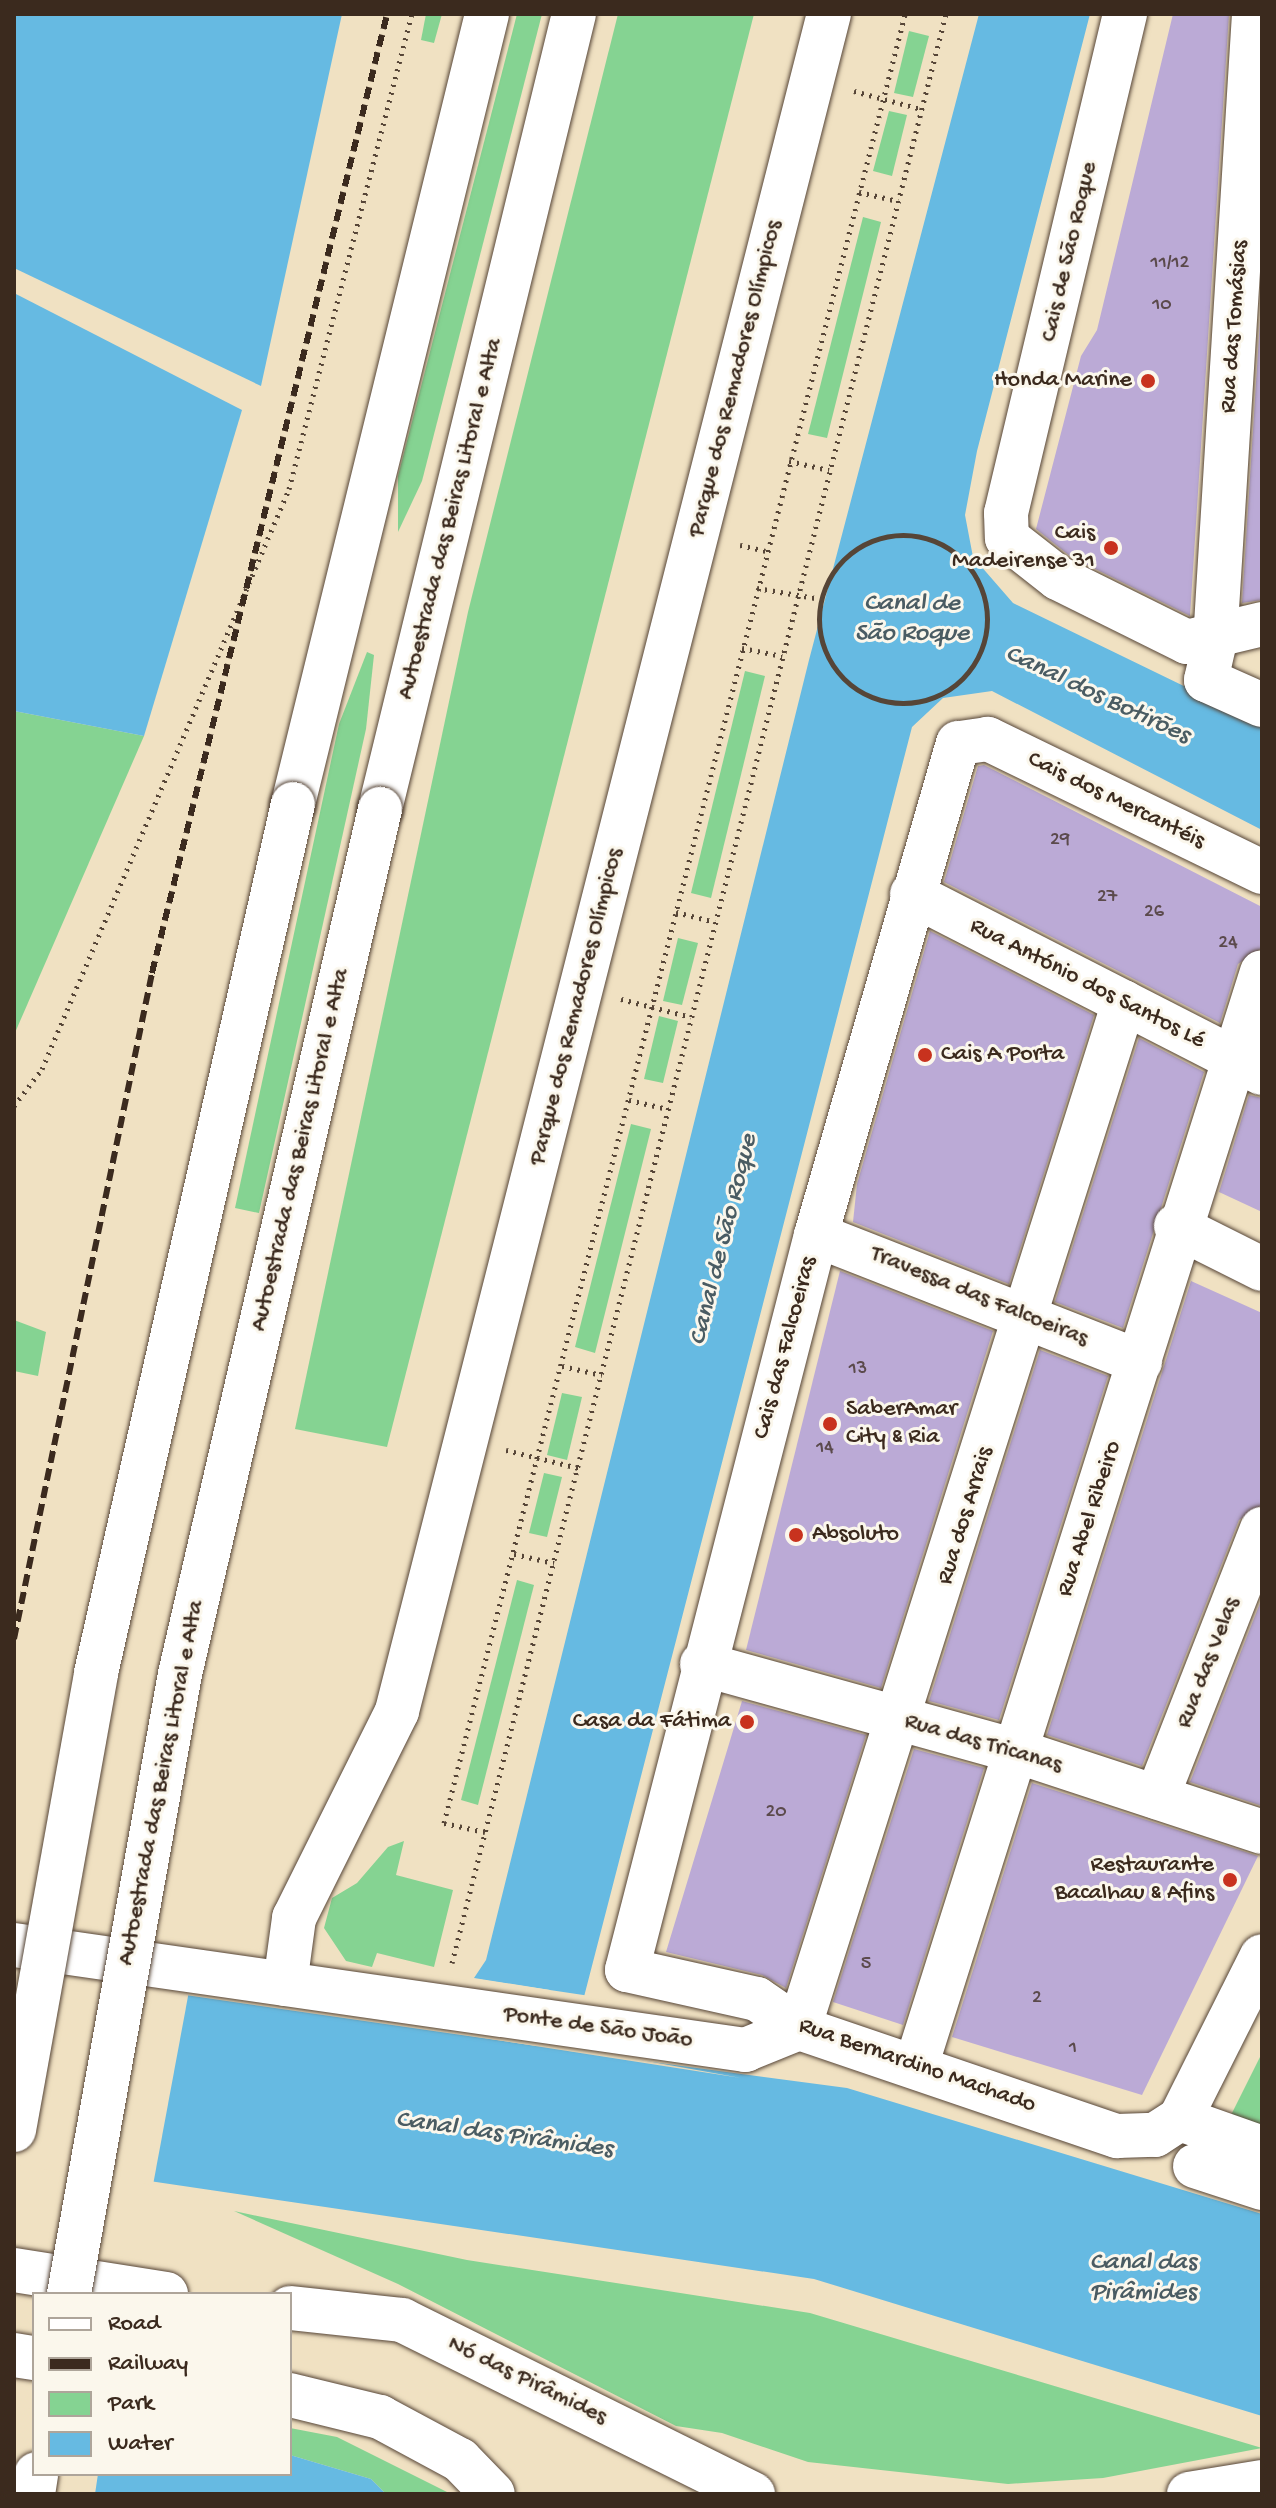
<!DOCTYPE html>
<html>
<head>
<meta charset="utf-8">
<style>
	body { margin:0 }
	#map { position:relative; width:1276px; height:2508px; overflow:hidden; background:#f0e1c2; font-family:"Gochi Hand",sans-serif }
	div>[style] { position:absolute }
	.green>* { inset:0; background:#85d392 }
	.water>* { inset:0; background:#66bae2 }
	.pier>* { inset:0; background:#f0e1c2 }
	.building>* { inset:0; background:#bbaad6 }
	.path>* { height:5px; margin-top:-2.5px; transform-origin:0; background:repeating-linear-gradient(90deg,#564537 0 2px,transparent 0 8px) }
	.path>.ring { margin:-2.5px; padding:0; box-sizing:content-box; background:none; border:5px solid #564537; border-radius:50% }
	.roads { filter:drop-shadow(0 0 2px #564537) drop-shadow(0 0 2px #564537) }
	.minor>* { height:44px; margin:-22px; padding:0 22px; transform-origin:22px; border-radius:22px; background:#fff }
	.major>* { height:44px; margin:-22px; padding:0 22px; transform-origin:22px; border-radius:22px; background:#fff }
	.highway>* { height:44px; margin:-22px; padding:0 22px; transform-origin:22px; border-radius:22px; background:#fff }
	.rail>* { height:6px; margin-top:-3px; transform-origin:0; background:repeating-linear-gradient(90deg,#3b2a1e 0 12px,transparent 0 18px) }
	.bridges { filter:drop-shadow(0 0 2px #564537) drop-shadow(0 0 2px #564537) }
	.highway-bridge>* { height:44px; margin:-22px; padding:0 22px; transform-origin:22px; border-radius:22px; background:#fff }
	.dots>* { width:22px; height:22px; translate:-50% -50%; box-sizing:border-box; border:4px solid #fbf7ec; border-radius:50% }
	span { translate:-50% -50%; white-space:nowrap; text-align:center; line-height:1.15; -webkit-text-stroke:6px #fbf7ec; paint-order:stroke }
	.number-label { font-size:20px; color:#5b4a4c }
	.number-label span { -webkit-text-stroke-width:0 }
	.street-label { font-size:24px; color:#3b2a1e }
	.poi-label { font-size:24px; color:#3b2a1e }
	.right { translate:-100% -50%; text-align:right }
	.left { translate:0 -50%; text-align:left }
	.water-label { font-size:26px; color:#4a5c63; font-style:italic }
	.frame { position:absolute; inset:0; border:16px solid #3b2a1e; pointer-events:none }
	.legend { position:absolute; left:32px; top:2292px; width:260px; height:184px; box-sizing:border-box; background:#fbf7ec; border:2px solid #aea59a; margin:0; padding:10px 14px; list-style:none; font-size:24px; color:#3b2a1e }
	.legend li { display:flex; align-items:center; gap:16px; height:40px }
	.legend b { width:40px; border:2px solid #aea59a }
</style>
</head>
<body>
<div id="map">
	<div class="green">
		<div style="clip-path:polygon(426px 14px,442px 14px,434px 43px,421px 40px)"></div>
		<div style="clip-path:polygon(517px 14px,542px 14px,422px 481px,398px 532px,398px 476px)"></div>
		<div style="clip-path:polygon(618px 14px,754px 14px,387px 1447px,295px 1429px,468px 612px)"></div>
		<div style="clip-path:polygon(909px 31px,929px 36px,913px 97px,894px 93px)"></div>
		<div style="clip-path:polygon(889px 111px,907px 115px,892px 176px,873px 171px)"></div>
		<div style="clip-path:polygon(863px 217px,881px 222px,827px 438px,808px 434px)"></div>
		<div style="clip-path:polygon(367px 652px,374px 655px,366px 729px,259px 1213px,235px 1208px,339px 724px)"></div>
		<div style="clip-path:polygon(745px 671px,765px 676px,711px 898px,691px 893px)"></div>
		<div style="clip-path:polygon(14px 711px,144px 736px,14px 1035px)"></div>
		<div style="clip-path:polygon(678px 938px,698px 943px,682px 1005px,663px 1001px)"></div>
		<div style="clip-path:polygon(659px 1016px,678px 1021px,663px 1083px,644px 1079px)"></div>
		<div style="clip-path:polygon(631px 1124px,651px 1129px,595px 1353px,575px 1347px)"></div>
		<div style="clip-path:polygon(14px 1320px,46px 1332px,38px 1376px,14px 1371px)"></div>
		<div style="clip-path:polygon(562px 1393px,582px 1397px,567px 1460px,547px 1455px)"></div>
		<div style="clip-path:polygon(544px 1473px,562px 1477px,547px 1537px,529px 1533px)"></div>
		<div style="clip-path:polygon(517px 1580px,534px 1585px,478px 1805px,461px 1800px)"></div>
		<div style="clip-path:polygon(404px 1841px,396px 1875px,453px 1890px,434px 1967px,377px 1953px,372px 1967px,346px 1961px,324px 1928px,332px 1898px,357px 1883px,388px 1847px)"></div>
		<div style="clip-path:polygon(1262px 2053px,1262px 2170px,1211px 2155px)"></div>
		<div style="clip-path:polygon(234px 2211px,467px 2260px,810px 2313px,1262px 2448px,1103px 2478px,1008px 2484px,808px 2462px,722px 2433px,676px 2426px,398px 2284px)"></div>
		<div style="clip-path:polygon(290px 2428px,337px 2437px,451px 2494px,386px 2494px,371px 2479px,290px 2455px)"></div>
	</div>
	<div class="water">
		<div style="clip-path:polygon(14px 14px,342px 14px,261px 386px,14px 268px)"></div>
		<div style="clip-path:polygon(979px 14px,1090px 14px,977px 451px,965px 515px,973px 557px,1013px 603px,1262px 724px,1262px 830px,992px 691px,943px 698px,912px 727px,570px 2051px,847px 2088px,1262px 2214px,1262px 2416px,814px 2279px,14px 2161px,14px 1970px,537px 2046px,550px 1990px,474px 1978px,486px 1960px,809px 660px)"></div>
		<div style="clip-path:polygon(14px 293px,242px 410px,144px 736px,14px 711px)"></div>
		<div style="clip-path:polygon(14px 2411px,34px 2474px,290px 2474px,290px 2455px,371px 2479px,386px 2494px,14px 2494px)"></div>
	</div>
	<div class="pier">
		<div style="clip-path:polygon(14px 1966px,189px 1991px,153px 2185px,14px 2165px)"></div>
		<div style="clip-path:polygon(470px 1978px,590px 1996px,575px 2048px,741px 2078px,388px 2023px,534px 2042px,545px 1993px)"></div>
		<div style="clip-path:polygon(14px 2407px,34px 2409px,34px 2474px,98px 2474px,95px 2494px,14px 2494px)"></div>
	</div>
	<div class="building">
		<div style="clip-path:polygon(1173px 14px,1229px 14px,1190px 616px,1071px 557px,1036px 529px,1081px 356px,1097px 330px)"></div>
		<div style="clip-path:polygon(1262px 288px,1262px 600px,1242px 603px)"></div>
		<div style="clip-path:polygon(984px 765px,1262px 907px,1262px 948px,1238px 964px,1220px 1023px,944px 882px,978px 766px)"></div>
		<div style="clip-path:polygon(930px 931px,1094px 1015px,1009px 1284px,853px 1222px,857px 1184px)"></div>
		<div style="clip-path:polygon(1139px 1038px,1204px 1072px,1123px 1328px,1055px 1302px)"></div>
		<div style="clip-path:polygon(1249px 1095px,1262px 1098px,1262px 1212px,1219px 1192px)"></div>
		<div style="clip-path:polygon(840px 1271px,993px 1331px,881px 1688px,746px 1650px)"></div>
		<div style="clip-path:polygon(1191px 1281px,1262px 1313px,1262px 1505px,1239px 1520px,1142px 1766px,1047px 1735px)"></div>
		<div style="clip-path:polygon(1040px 1350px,1108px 1376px,999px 1720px,929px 1701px)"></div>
		<div style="clip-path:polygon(1262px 1598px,1262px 1806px,1190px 1782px)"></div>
		<div style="clip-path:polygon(742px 1701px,866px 1735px,786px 1988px,762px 1975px,666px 1952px)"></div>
		<div style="clip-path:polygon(914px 1749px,984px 1768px,903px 2025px,833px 2002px)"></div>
		<div style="clip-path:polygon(1032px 1783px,1258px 1856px,1142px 2095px,952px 2037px)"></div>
	</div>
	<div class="path">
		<div style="left:854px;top:91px;width:69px;rotate:15deg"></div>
		<div style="left:859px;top:192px;width:40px;rotate:13deg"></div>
		<div style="left:789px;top:461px;width:41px;rotate:12.7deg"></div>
		<div class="ring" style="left:819px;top:535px;width:163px;height:163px"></div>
		<div style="left:740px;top:545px;width:26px;rotate:13deg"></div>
		<div style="left:757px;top:588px;width:65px;rotate:9.8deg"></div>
		<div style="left:742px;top:648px;width:41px;rotate:11.3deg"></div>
		<div style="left:676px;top:912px;width:40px;rotate:14.4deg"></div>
		<div style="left:621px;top:999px;width:72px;rotate:14.4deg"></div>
		<div style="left:629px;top:1100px;width:40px;rotate:13deg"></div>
		<div style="left:14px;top:1106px;width:46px;rotate:-52.9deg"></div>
		<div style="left:42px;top:1069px;width:630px;rotate:-66.93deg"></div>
		<div style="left:289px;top:489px;width:491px;rotate:-75.5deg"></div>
		<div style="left:562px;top:1366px;width:41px;rotate:12.7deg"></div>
		<div style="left:506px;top:1450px;width:75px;rotate:13.9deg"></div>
		<div style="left:514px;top:1554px;width:41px;rotate:12.7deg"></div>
		<div style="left:485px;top:1832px;width:42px;rotate:-167.6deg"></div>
		<div style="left:444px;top:1823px;width:1867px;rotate:-75.7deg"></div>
		<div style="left:452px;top:1963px;width:2011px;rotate:-75.78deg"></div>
	</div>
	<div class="roads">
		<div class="minor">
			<div style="left:1125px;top:14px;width:513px;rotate:103.41deg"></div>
			<div style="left:1006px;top:513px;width:25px;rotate:88deg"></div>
			<div style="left:1007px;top:538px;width:65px;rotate:38.1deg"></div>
			<div style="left:1058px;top:578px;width:144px;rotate:26.4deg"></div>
			<div style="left:1187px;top:642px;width:77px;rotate:-13.5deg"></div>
			<div style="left:1254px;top:14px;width:628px;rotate:93.56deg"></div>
			<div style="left:1215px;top:641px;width:40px;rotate:103deg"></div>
			<div style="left:1206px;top:680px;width:61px;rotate:24.1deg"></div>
			<div style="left:1262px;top:872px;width:305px;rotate:-154.1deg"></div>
			<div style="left:988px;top:739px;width:30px;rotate:172deg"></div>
			<div style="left:958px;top:743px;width:512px;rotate:106.1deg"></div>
			<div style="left:816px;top:1235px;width:759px;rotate:104.42deg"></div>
			<div style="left:627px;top:1970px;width:133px;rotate:12.6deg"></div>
			<div style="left:757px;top:1999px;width:51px;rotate:34.6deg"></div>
			<div style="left:799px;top:2028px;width:336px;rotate:18.8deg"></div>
			<div style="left:1117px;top:2136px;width:38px;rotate:-2deg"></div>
			<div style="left:1155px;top:2135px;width:30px;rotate:-33deg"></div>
			<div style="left:1180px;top:2119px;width:182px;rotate:-63.3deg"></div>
			<div style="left:912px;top:894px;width:393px;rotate:27.1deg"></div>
			<div style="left:1176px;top:1226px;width:96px;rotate:26.6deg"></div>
			<div style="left:816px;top:1235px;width:348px;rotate:21.4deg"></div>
			<div style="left:702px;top:1664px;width:326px;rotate:15.5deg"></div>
			<div style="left:1016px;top:1751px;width:259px;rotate:18.2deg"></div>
			<div style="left:1157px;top:1797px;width:288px;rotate:-68.6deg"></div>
			<div style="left:14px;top:1945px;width:739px;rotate:8.17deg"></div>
			<div style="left:745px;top:2050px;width:58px;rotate:-22.2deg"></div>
			<div style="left:285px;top:1984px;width:67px;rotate:-82.2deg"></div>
			<div style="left:294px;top:1918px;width:231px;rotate:-63.5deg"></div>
			<div style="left:397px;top:1711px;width:1751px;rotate:-75.72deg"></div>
			<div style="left:799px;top:2028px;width:1076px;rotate:-72.42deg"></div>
			<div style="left:916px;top:2066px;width:1147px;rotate:-72.45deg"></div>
			<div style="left:1180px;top:2119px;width:87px;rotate:19.5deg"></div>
			<div style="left:1195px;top:2166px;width:71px;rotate:18.2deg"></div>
		</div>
		<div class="major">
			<div style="left:14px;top:2270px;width:154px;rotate:9deg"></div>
			<div style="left:290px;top:2308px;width:113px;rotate:6.1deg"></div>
			<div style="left:402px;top:2320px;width:392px;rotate:26.4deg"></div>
			<div style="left:14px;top:2355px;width:20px;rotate:9deg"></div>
			<div style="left:290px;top:2395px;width:93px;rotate:13.7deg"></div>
			<div style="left:380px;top:2417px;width:91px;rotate:28.3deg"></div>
			<div style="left:460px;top:2460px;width:47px;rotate:45.9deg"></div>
			<div style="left:1189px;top:2494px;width:74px;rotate:-9.3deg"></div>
		</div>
		<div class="highway">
			<div style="left:293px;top:804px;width:813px;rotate:-76.2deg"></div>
			<div style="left:380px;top:809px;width:818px;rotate:-76.29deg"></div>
			<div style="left:33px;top:2494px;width:20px;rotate:-81deg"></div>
		</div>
	</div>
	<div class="rail">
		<div style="left:14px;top:1639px;width:680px;rotate:-78.29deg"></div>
		<div style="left:152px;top:973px;width:987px;rotate:-76.23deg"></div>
	</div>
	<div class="bridges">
		<div class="highway-bridge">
			<div style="left:14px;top:2130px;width:464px;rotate:-79.8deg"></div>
			<div style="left:96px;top:1673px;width:891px;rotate:-77.23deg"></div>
			<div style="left:69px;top:2294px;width:630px;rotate:-79.85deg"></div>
			<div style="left:180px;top:1674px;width:888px;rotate:-76.98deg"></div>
		</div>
	</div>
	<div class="dots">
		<div style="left:1148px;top:381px;background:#c8321e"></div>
		<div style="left:1111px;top:548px;background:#c8321e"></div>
		<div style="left:925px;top:1055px;background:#c8321e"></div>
		<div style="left:830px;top:1424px;background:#c8321e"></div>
		<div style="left:796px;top:1535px;background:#c8321e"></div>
		<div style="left:747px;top:1722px;background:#c8321e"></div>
		<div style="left:1230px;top:1880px;background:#c8321e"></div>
	</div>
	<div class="number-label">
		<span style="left:1170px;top:263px">11/12</span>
		<span style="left:1162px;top:305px">10</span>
		<span style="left:1060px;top:840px">29</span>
		<span style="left:1107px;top:897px">27</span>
		<span style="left:1154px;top:912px">26</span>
		<span style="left:1228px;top:943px">24</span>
		<span style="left:858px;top:1369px">13</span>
		<span style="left:825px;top:1448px">14</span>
		<span style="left:776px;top:1812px">20</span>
		<span style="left:866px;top:1964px">5</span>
		<span style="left:1037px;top:1998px">2</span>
		<span style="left:1073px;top:2048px">1</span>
	</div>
	<div class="street-label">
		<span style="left:1070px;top:252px;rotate:-77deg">Cais de São Roque</span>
		<span style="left:1235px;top:327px;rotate:-86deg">Rua das Tomásias</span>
		<span style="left:736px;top:379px;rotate:-76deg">Parque dos Remadores Olímpicos</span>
		<span style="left:451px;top:519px;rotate:-76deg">Autoestrada das Beiras Litoral e Alta</span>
		<span style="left:1116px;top:801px;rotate:26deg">Cais dos Mercantéis</span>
		<span style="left:1087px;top:984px;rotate:27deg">Rua António dos Santos Lé</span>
		<span style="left:577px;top:1007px;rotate:-76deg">Parque dos Remadores Olímpicos</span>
		<span style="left:301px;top:1150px;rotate:-77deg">Autoestrada das Beiras Litoral e Alta</span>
		<span style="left:979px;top:1297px;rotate:22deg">Travessa das Falcoeiras</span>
		<span style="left:786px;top:1348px;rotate:-75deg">Cais das Falcoeiras</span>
		<span style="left:966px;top:1516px;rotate:-73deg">Rua dos Arrais</span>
		<span style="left:1090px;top:1519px;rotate:-72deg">Rua Abel Ribeiro</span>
		<span style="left:1209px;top:1663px;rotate:-69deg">Rua das Velas</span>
		<span style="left:983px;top:1744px;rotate:16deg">Rua das Tricanas</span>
		<span style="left:162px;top:1783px;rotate:-79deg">Autoestrada das Beiras Litoral e Alta</span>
		<span style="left:598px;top:2028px;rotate:8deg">Ponte de São João</span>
		<span style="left:917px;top:2066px;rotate:19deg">Rua Bernardino Machado</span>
		<span style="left:527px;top:2381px;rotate:26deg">Nó das Pirâmides</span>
	</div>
	<div class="poi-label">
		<span class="right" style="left:1132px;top:381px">Honda Marine</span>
		<span class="right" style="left:1095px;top:548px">Cais<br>Madeirense 31</span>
		<span class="left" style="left:941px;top:1055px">Cais A Porta</span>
		<span class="left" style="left:846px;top:1424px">SaberAmar<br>City &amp; Ria</span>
		<span class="left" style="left:812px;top:1535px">Absoluto</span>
		<span class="right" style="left:731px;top:1722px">Casa da Fátima</span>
		<span class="right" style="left:1214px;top:1880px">Restaurante<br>Bacalhau &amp; Afins</span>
	</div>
	<div class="water-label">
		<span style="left:912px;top:620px">Canal de<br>São Roque</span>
		<span style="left:1097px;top:696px;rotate:25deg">Canal dos Botirões</span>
		<span style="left:725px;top:1240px;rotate:-76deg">Canal de São Roque</span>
		<span style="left:504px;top:2136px;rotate:8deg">Canal das Pirâmides</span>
		<span style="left:1143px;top:2279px">Canal das<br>Pirâmides</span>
	</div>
	<div class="frame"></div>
	<ul class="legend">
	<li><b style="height:10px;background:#fff"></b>Road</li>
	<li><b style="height:10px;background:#3b2a1e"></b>Railway</li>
	<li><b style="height:22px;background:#85d392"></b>Park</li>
	<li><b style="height:22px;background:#66bae2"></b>Water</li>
	</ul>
</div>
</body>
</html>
